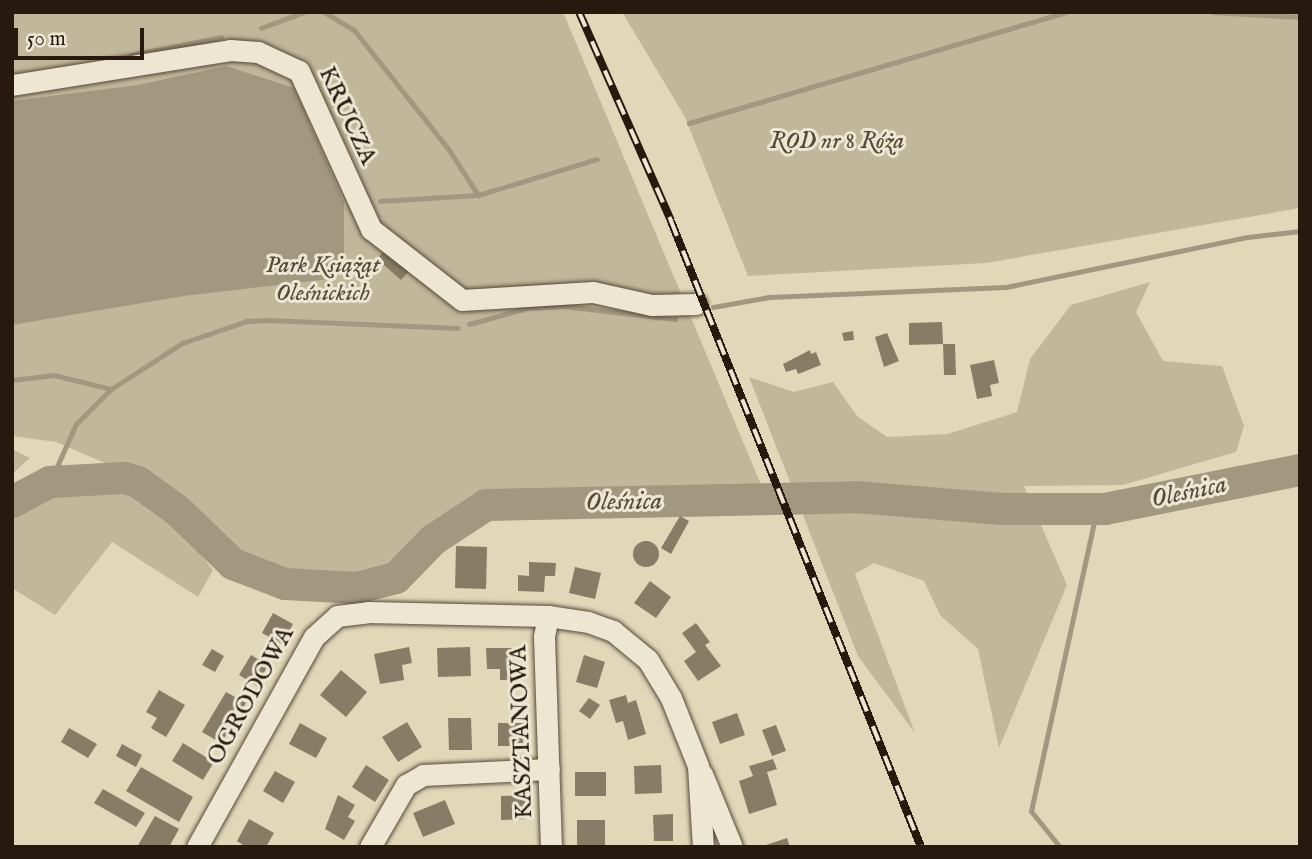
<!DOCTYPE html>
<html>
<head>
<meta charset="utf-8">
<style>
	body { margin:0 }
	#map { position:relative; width:1312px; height:859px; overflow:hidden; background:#e1d8b9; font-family:"IM FELL English",serif }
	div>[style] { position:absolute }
	.green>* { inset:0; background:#c1b89c }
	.water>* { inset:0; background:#a2977f }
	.stream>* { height:5px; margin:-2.5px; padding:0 2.5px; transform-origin:2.5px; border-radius:2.5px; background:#a2977f }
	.river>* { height:32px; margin:-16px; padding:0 16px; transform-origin:16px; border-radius:16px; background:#a2977f }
	.building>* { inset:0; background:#887c66 }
	.round { border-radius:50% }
	.roads { filter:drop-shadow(0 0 2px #564938) drop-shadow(0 0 2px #564938) }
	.street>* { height:21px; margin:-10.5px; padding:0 10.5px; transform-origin:10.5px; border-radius:10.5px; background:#ece6d2 }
	.rail>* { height:8px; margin-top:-4px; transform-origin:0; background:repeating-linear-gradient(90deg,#ece6d2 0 16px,#27190d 0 32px); box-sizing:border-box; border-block:2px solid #27190d }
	span { translate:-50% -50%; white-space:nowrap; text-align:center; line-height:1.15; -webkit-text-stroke:6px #ece6d2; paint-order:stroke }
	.street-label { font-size:24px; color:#27190d }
	.park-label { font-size:24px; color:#554938; font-style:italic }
	.water-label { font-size:26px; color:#584b3b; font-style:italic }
	.frame { position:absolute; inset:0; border:14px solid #27190d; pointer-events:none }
	.scale { position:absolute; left:14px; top:28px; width:130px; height:32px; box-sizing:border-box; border:4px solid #27190d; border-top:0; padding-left:9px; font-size:21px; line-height:24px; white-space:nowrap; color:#27190d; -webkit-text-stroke:5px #ece6d2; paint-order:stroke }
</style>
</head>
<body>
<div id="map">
	<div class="green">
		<div style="clip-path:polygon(12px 12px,563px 12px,762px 487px,480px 497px,385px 572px,316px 579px,263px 570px,231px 551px,140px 478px,56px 442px,12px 436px)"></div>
		<div style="clip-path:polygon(622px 12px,1300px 12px,1300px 208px,986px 263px,748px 276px,685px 117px)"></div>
		<div style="clip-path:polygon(1150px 282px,1136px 312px,1163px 361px,1222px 366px,1244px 426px,1236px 452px,1123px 485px,1024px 486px,1067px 585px,999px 748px,978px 649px,940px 615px,924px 581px,874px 563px,855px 574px,915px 733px,858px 656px,749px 377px,794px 392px,833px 382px,857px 416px,887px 437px,948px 434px,1017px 412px,1030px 359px,1071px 305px)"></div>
		<div style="clip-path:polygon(12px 449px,30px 458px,12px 474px)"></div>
		<div style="clip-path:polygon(97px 487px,132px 492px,177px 525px,213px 570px,198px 597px,112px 542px,55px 615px,12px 588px,12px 515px,67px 489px)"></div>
	</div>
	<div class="water">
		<div style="clip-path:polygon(226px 66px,294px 88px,344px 202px,344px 262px,329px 279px,184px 296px,12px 325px,12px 101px,138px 85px)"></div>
	</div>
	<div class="stream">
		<div style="left:324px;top:12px;width:35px;rotate:31deg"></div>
		<div style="left:354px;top:30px;width:153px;rotate:51.6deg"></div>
		<div style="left:449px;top:150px;width:54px;rotate:57.2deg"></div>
		<div style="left:1213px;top:12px;width:87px;rotate:3.3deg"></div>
		<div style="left:261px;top:28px;width:46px;rotate:-20.4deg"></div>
		<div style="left:131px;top:55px;width:92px;rotate:-11.3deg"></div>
		<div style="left:689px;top:123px;width:393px;rotate:-16.4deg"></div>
		<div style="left:380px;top:201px;width:98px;rotate:-3.5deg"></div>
		<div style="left:478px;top:195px;width:124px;rotate:-16.8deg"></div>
		<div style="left:713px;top:307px;width:57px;rotate:-10.1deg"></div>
		<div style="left:769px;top:297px;width:237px;rotate:-2.4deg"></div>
		<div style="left:1006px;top:287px;width:247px;rotate:-11.7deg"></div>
		<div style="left:1248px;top:237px;width:52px;rotate:-6.6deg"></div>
		<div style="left:469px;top:324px;width:60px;rotate:-15.4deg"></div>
		<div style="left:527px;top:308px;width:36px;rotate:-3deg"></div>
		<div style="left:563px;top:306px;width:113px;rotate:6.6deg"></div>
		<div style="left:12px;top:380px;width:42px;rotate:-6.8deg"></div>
		<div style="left:54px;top:375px;width:59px;rotate:13.8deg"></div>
		<div style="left:50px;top:482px;width:64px;rotate:-65.9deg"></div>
		<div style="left:76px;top:424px;width:49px;rotate:-45deg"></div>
		<div style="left:111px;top:389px;width:85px;rotate:-32.9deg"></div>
		<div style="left:182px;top:343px;width:69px;rotate:-18.7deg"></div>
		<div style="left:247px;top:321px;width:21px;rotate:-3deg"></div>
		<div style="left:268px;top:320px;width:190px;rotate:2.4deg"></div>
		<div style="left:1060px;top:847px;width:46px;rotate:-128.9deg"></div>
		<div style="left:1031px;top:811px;width:309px;rotate:-77.7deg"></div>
	</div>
	<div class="river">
		<div style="left:12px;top:502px;width:43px;rotate:-27.8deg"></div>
		<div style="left:50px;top:482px;width:74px;rotate:-3.1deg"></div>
		<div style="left:124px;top:478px;width:15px;rotate:16deg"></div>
		<div style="left:138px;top:482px;width:49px;rotate:35.9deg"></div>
		<div style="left:178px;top:511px;width:76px;rotate:43.9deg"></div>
		<div style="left:233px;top:564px;width:56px;rotate:21deg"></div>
		<div style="left:285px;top:584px;width:72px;rotate:3.2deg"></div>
		<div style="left:357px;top:588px;width:40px;rotate:-14.4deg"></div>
		<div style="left:396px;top:578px;width:53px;rotate:-45.8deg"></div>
		<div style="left:433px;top:540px;width:64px;rotate:-33.4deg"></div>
		<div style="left:486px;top:505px;width:370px;rotate:-1.2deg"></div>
		<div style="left:856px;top:497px;width:147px;rotate:4.7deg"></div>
		<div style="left:1003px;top:509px;width:102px"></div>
		<div style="left:1105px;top:509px;width:199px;rotate:-11.3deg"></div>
	</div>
	<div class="building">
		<div style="clip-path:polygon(385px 250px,409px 271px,401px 280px,377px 259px)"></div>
		<div style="clip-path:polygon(942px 322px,943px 344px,955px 344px,956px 375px,944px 375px,943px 344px,909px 345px,909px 323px)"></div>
		<div style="clip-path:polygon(853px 331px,854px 340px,844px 341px,842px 333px)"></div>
		<div style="clip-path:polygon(887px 333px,899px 361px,884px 367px,875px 337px)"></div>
		<div style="clip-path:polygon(810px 350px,811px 354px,816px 352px,821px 365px,798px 374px,796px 369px,786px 372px,783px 364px)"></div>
		<div style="clip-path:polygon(994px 360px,999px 383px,990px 385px,992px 396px,977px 399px,970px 365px)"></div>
		<div style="clip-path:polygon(680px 516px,689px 521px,671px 554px,661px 548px)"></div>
		<div class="round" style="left:633px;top:541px;width:26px;height:26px"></div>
		<div style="clip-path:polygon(456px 546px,487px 547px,486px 589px,455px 588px)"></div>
		<div style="clip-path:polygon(529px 562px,556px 563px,555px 576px,545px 576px,544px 592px,518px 591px,518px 575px,529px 576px)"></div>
		<div style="clip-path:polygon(575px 567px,601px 573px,595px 599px,569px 593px)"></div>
		<div style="clip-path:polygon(650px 581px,671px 597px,656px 618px,634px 603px)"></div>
		<div style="clip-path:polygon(273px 613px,293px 624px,282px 644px,262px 633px)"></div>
		<div style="clip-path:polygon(696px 623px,710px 642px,705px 645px,721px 666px,698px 681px,684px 661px,696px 652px,682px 633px)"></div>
		<div style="clip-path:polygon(409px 647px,412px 663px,402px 665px,404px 680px,380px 684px,374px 654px)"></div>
		<div style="clip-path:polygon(470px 647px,471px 676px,438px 677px,437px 648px)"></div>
		<div style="clip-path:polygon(486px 648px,512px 648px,513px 680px,500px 680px,500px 669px,487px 669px)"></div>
		<div style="clip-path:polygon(212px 649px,224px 656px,215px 672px,202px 665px)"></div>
		<div style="clip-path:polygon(251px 655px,268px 665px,257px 686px,239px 675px)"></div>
		<div style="clip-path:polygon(584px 655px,605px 662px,597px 688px,576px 682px)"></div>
		<div style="clip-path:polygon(341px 670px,367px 692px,346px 717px,320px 695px)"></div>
		<div style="clip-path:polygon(159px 690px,185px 705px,166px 737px,151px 728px,157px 718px,146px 712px)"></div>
		<div style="clip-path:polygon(226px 692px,246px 703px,221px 743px,202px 732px)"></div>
		<div style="clip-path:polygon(626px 695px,628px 703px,636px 700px,646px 734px,628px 740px,623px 721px,616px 723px,609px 700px)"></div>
		<div style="clip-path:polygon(589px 698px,600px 705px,590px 719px,579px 711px)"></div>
		<div style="clip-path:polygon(737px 713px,745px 735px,720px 744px,712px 722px)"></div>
		<div style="clip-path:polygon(448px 718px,471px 718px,472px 750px,449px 750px)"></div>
		<div style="clip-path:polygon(407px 722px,422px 747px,398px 762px,382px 737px)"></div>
		<div style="clip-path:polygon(300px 723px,327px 738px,316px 758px,289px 744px)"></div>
		<div style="clip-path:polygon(498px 723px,523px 723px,523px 746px,498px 746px)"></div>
		<div style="clip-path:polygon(776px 725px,786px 751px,772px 756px,762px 730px)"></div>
		<div style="clip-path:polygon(69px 728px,97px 744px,88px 758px,61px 742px)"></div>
		<div style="clip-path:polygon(183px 743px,214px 762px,203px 780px,172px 761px)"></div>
		<div style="clip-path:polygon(122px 744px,142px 755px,136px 767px,116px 756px)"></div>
		<div style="clip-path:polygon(773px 759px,777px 769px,767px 772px,777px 805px,749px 814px,739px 781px,753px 776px,749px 766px)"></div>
		<div style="clip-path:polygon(366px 765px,389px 780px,375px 802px,352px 787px)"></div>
		<div style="clip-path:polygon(661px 765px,662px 793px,635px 794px,634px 766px)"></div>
		<div style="clip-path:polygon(141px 767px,193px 797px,179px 822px,126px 791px)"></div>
		<div style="clip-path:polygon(275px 771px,295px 782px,283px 803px,263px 791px)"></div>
		<div style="clip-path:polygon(575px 772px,606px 772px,606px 796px,575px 796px)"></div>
		<div style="clip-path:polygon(103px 789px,145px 813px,136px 827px,94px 803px)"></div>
		<div style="clip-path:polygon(338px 795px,355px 805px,348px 817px,355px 821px,344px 840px,325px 829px)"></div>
		<div style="clip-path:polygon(525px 795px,525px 819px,501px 820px,501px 796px)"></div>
		<div style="clip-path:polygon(445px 800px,455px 824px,423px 837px,413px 813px)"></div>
		<div style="clip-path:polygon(673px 814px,673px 841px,654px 841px,653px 815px)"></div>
		<div style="clip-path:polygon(155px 816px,179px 829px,169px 847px,137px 847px)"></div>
		<div style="clip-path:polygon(249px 819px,274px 833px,266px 847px,246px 847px,237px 841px)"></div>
		<div style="clip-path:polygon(577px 820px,605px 820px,605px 847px,577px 847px)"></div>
		<div style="clip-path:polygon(787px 838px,790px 847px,763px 847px,763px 846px)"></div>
	</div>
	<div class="roads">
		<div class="street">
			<div style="left:12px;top:85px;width:221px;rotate:-9.1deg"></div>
			<div style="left:230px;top:50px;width:28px;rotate:4deg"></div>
			<div style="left:258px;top:52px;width:45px;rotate:24.9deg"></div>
			<div style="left:299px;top:71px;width:174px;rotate:65.5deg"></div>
			<div style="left:371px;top:229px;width:115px;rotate:38deg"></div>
			<div style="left:462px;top:300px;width:131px;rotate:-3.5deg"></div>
			<div style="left:593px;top:292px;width:60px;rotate:12.4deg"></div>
			<div style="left:652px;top:305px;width:44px;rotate:-1.3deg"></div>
			<div style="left:548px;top:616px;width:21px;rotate:101deg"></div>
			<div style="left:544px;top:637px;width:210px;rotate:88.1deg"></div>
			<div style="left:702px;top:774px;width:79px;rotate:67.7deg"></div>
			<div style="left:197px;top:847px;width:240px;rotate:-60.9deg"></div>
			<div style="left:314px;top:637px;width:31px;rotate:-42deg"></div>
			<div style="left:337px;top:616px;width:31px;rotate:-7deg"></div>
			<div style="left:368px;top:612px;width:180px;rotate:1.3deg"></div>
			<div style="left:548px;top:616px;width:40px;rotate:8.5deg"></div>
			<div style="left:588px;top:622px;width:27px;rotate:20deg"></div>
			<div style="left:613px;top:631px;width:45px;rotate:39.6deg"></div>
			<div style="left:648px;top:660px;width:44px;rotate:58.8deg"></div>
			<div style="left:671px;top:698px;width:73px;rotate:68.3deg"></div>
			<div style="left:698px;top:766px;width:81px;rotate:86.5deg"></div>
			<div style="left:370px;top:847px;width:72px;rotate:-59.9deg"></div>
			<div style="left:406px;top:785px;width:20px;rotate:-30deg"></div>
			<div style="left:423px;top:775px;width:126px;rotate:-2.7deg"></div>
		</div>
	</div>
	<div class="rail">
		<div style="left:579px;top:12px;width:228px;rotate:66.2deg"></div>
		<div style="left:671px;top:221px;width:674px;rotate:68.23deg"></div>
	</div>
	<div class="street-label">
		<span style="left:347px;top:116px;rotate:65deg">KRUCZA</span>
		<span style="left:251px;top:696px;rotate:-61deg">OGRODOWA</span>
		<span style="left:522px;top:732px;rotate:-92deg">KASZTANOWA</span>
	</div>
	<div class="park-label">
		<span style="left:837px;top:142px">ROD nr 8 Róża</span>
		<span style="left:323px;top:280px">Park Książąt<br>Oleśnickich</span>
	</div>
	<div class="water-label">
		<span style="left:1189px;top:492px;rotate:-12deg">Oleśnica</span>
		<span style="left:624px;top:502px;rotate:-1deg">Oleśnica</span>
	</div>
	<div class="frame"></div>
	<div class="scale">50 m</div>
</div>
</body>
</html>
